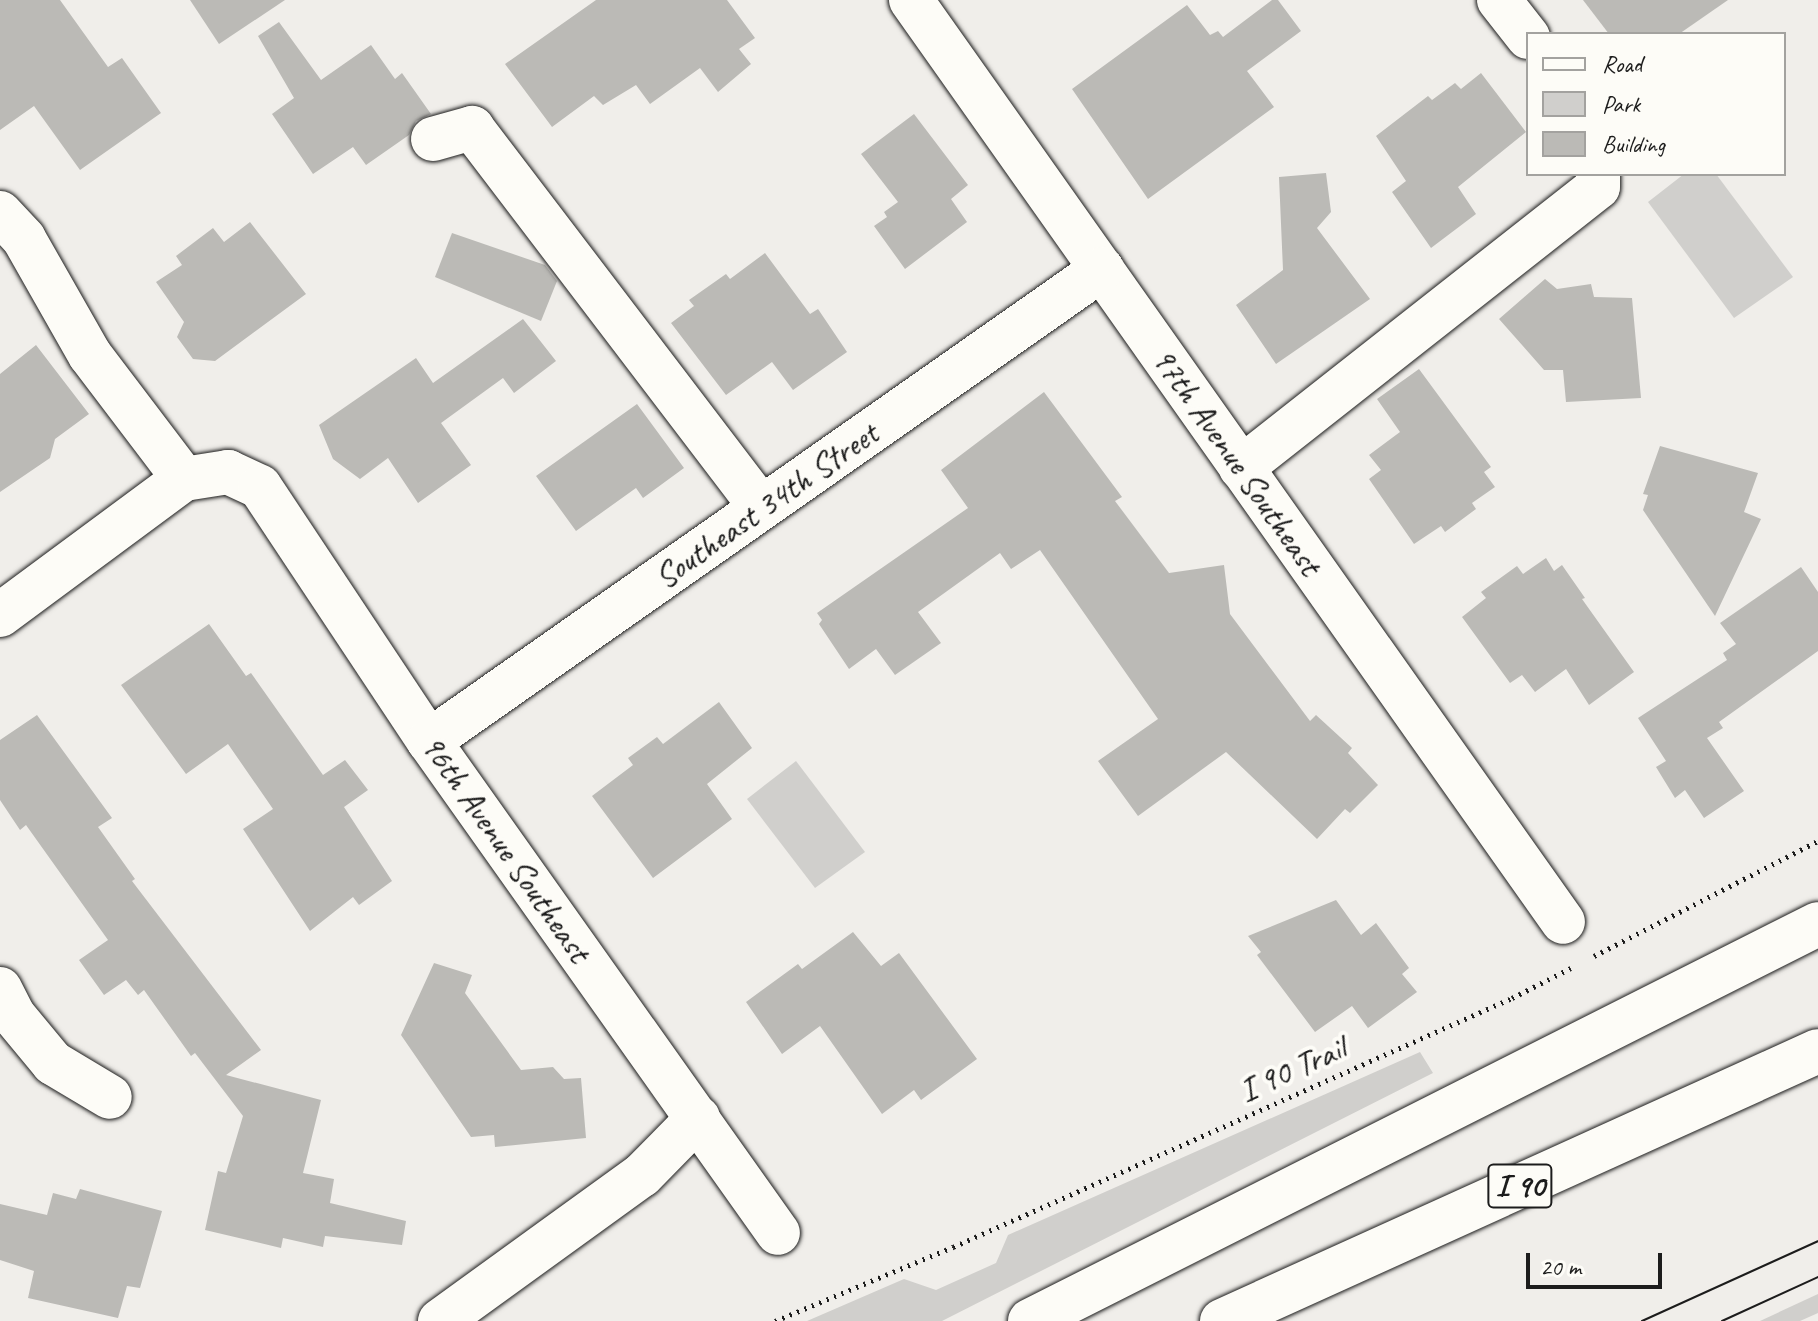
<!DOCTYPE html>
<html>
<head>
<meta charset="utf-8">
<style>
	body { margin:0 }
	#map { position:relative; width:1818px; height:1321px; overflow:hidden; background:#f0eeea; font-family:Caveat,sans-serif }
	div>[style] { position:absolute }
	.green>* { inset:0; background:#d0cfcc }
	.building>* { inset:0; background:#bbbab6 }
	.path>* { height:5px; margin-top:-2.5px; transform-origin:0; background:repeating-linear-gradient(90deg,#1c1c1c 0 2px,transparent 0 8px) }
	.roads { filter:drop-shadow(0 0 2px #1c1c1c) drop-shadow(0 0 2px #1c1c1c) }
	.minor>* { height:44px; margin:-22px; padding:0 22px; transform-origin:22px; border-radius:22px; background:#fdfcf7 }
	.highway>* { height:44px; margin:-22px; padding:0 22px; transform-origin:22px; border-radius:22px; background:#fdfcf7 }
	.tram>* { height:2px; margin:-1px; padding:0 1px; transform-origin:1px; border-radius:1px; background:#1c1c1c }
	span { translate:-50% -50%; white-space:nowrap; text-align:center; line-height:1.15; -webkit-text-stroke:8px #fdfcf7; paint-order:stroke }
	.shield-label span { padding:2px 6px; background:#fdfcf7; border:2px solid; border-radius:6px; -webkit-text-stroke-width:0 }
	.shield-label { font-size:32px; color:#1c1c1c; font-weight:700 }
	.street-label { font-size:34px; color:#1c1c1c }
	.legend { position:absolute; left:1526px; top:32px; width:260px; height:144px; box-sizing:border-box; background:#fdfcf7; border:2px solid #a3a29f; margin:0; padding:10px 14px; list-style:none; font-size:24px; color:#1c1c1c }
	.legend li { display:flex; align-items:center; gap:16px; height:40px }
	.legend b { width:40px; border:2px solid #a3a29f }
	.scale { position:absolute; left:1526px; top:1253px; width:136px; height:36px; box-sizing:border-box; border:4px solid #1c1c1c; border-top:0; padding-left:10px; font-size:24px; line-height:28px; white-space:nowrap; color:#1c1c1c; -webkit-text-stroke:6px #fdfcf7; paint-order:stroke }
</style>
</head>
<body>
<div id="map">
	<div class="green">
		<div style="clip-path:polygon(1684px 174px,1716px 174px,1793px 277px,1734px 318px,1648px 202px)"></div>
		<div style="clip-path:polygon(796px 761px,865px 852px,815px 888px,747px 799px)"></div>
		<div style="clip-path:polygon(1420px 1052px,1433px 1073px,942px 1321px,807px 1321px,904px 1279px,936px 1290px,996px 1263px,1008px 1235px)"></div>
		<div style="clip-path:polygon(1818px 1294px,1818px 1313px,1800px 1321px,1760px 1321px)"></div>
	</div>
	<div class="building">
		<div style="clip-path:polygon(0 0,60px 0,108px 67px,122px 58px,161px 113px,80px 170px,34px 106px,0 130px)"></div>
		<div style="clip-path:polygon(190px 0,285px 0,219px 44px)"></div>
		<div style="clip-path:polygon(596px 0,727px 0,755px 38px,739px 49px,751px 64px,718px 92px,700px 68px,650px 104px,636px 85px,603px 105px,594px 96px,552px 127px,505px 64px)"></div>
		<div style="clip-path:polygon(1272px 0,1278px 0,1301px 31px,1247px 71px,1274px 107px,1148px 199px,1072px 89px,1187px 5px,1210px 35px,1218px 31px,1223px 37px)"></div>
		<div style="clip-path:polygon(1583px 0,1728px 0,1679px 34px,1609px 34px)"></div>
		<div style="clip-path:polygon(279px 22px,321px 80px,371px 45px,395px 79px,402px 73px,431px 114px,416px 121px,409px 135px,366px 165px,353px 147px,313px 174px,272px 114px,294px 98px,258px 36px)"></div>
		<div style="clip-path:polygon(1481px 73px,1526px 132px,1458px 187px,1476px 214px,1431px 248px,1392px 192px,1406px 181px,1376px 136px,1428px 96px,1432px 100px,1455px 83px,1461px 89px)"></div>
		<div style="clip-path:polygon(914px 114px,968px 185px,951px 199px,967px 222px,905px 269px,874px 226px,887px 217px,884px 212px,898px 202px,861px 154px)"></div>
		<div style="clip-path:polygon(1326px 173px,1331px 212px,1317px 228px,1370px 299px,1276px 364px,1236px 305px,1283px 270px,1279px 177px)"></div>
		<div style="clip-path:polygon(250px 222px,306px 294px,215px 361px,193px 359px,177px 337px,184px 322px,156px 282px,182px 265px,176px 256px,213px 228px,224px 242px)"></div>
		<div style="clip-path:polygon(452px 233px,545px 265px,557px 281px,541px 321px,435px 277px)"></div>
		<div style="clip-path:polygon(765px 253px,810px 314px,818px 309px,847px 352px,793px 390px,772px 362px,726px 395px,671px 323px,694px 306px,689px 300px,726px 274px,730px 279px)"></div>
		<div style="clip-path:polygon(1545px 279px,1557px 289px,1591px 284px,1594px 297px,1632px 298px,1641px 398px,1566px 402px,1563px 370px,1544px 370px,1499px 319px)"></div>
		<div style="clip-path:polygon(523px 319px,556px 361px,514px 393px,503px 378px,441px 423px,471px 465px,418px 503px,388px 458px,360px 479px,333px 459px,319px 425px,416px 358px,433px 383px)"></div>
		<div style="clip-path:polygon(36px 345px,89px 414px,55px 439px,50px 458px,0 492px,0 374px)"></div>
		<div style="clip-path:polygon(1419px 369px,1491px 467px,1484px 472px,1495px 487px,1472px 503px,1476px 509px,1445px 532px,1441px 526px,1414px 544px,1369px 479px,1381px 470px,1369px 455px,1400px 432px,1377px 399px)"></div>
		<div style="clip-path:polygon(1044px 392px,1122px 497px,1115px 501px,1169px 573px,1224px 565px,1230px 614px,1310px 721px,1316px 715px,1352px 748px,1348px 753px,1378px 785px,1350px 813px,1345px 809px,1317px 839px,1226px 752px,1138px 816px,1098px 761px,1158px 719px,1040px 550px,1011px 569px,1000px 553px,918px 612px,941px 643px,895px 675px,876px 649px,849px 669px,819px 624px,822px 620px,817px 613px,968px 508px,941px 470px)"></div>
		<div style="clip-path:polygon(637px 404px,684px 468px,643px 498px,636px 488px,576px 531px,536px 476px)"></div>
		<div style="clip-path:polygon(1660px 446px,1758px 473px,1744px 512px,1761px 519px,1715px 616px,1643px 510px,1648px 495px,1643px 494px)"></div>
		<div style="clip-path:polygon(1546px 558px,1554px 571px,1562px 565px,1585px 598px,1582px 599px,1634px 672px,1589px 705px,1566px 669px,1535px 692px,1522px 675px,1510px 683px,1462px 617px,1486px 598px,1481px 592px,1517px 566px,1523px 574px)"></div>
		<div style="clip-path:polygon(1801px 567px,1818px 592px,1818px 651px,1719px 722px,1723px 728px,1707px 738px,1744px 791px,1704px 818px,1685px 790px,1675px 798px,1656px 767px,1666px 761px,1638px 718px,1727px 660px,1723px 653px,1736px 644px,1720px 623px)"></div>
		<div style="clip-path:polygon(209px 624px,246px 676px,251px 673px,323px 775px,345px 760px,368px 790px,344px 807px,392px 881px,359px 905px,353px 897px,310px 931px,243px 829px,273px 809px,228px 744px,186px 774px,121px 685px)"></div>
		<div style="clip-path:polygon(719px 702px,752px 748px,707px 784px,732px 819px,653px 878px,592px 796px,633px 765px,628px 758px,657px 737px,663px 744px)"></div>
		<div style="clip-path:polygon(37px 715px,112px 818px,98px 827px,135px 879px,132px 881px,261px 1050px,226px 1075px,321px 1100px,303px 1173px,334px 1179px,330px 1203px,406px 1221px,402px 1245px,325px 1236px,323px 1247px,283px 1238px,281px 1248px,205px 1230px,218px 1171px,226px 1173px,243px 1116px,195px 1053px,191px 1056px,144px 990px,138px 995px,126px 980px,104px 995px,79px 960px,108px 940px,26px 825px,20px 830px,0 800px,0 740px)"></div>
		<div style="clip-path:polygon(1336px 900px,1361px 935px,1376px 923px,1409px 968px,1402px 974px,1417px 992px,1368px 1028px,1352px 1006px,1315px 1032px,1257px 955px,1261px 952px,1248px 936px)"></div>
		<div style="clip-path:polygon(853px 932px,881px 966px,899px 953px,977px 1059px,921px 1100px,914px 1090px,882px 1114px,820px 1026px,782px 1054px,746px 1002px,798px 964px,802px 969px)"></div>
		<div style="clip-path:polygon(434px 963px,472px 975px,465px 993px,521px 1070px,553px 1067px,564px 1079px,581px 1078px,586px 1138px,495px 1147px,494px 1135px,471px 1137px,401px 1035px)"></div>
		<div style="clip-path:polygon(80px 1189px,162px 1211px,140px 1288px,127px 1286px,118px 1318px,28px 1298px,34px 1271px,0 1260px,0 1204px,47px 1215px,53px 1193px,76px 1199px)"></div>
	</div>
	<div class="path">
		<div style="left:1594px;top:956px;width:252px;rotate:-27.2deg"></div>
		<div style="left:775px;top:1321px;width:193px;rotate:-22.6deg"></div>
		<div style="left:953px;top:1247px;width:612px;rotate:-24.01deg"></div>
		<div style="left:1512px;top:998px;width:66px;rotate:-27deg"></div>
	</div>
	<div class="roads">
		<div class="minor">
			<div style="left:911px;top:0;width:1129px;rotate:54.73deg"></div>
			<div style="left:1499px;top:0;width:47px;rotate:51.9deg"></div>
			<div style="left:433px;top:139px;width:41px;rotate:-15.8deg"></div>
			<div style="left:472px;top:128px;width:477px;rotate:52.7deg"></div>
			<div style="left:0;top:213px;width:35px;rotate:47deg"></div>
			<div style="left:24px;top:239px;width:133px;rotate:60.4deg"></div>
			<div style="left:90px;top:355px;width:156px;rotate:52.8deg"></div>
			<div style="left:1241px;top:468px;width:454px;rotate:-38.2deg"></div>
			<div style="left:1598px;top:187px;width:13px;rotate:-90deg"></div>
			<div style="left:0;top:615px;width:229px;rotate:-36.5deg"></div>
			<div style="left:184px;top:479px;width:45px;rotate:-9deg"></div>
			<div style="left:228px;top:472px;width:35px;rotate:25deg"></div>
			<div style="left:260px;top:487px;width:305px;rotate:56.4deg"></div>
			<div style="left:429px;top:741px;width:603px;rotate:54.65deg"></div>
			<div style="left:429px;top:741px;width:822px;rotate:-35.04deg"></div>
			<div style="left:0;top:989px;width:30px;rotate:63deg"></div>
			<div style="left:14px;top:1016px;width:61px;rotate:50.3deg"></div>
			<div style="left:53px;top:1063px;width:66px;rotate:30.8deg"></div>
			<div style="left:440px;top:1321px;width:249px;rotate:-35.9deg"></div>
			<div style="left:642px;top:1175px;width:80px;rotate:-45.5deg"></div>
		</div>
		<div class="highway">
			<div style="left:1030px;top:1321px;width:882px;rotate:-26.74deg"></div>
			<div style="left:1222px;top:1321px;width:654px;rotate:-24.37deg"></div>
		</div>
	</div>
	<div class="tram">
		<div style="left:1642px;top:1321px;width:193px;rotate:-24.4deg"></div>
		<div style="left:1722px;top:1321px;width:106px;rotate:-24.6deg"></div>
	</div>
	<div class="shield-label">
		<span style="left:1520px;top:1186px">I 90</span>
	</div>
	<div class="street-label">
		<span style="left:1237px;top:461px;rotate:55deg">97th Avenue Southeast</span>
		<span style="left:766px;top:505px;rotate:-35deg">Southeast 34th Street</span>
		<span style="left:506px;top:848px;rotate:55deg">96th Avenue Southeast</span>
		<span style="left:1292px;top:1069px;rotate:-24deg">I 90 Trail</span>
	</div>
	<ul class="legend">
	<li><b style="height:10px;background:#fdfcf7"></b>Road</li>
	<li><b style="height:22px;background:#d0cfcc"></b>Park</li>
	<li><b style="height:22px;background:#bbbab6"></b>Building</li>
	</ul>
	<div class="scale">20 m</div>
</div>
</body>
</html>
